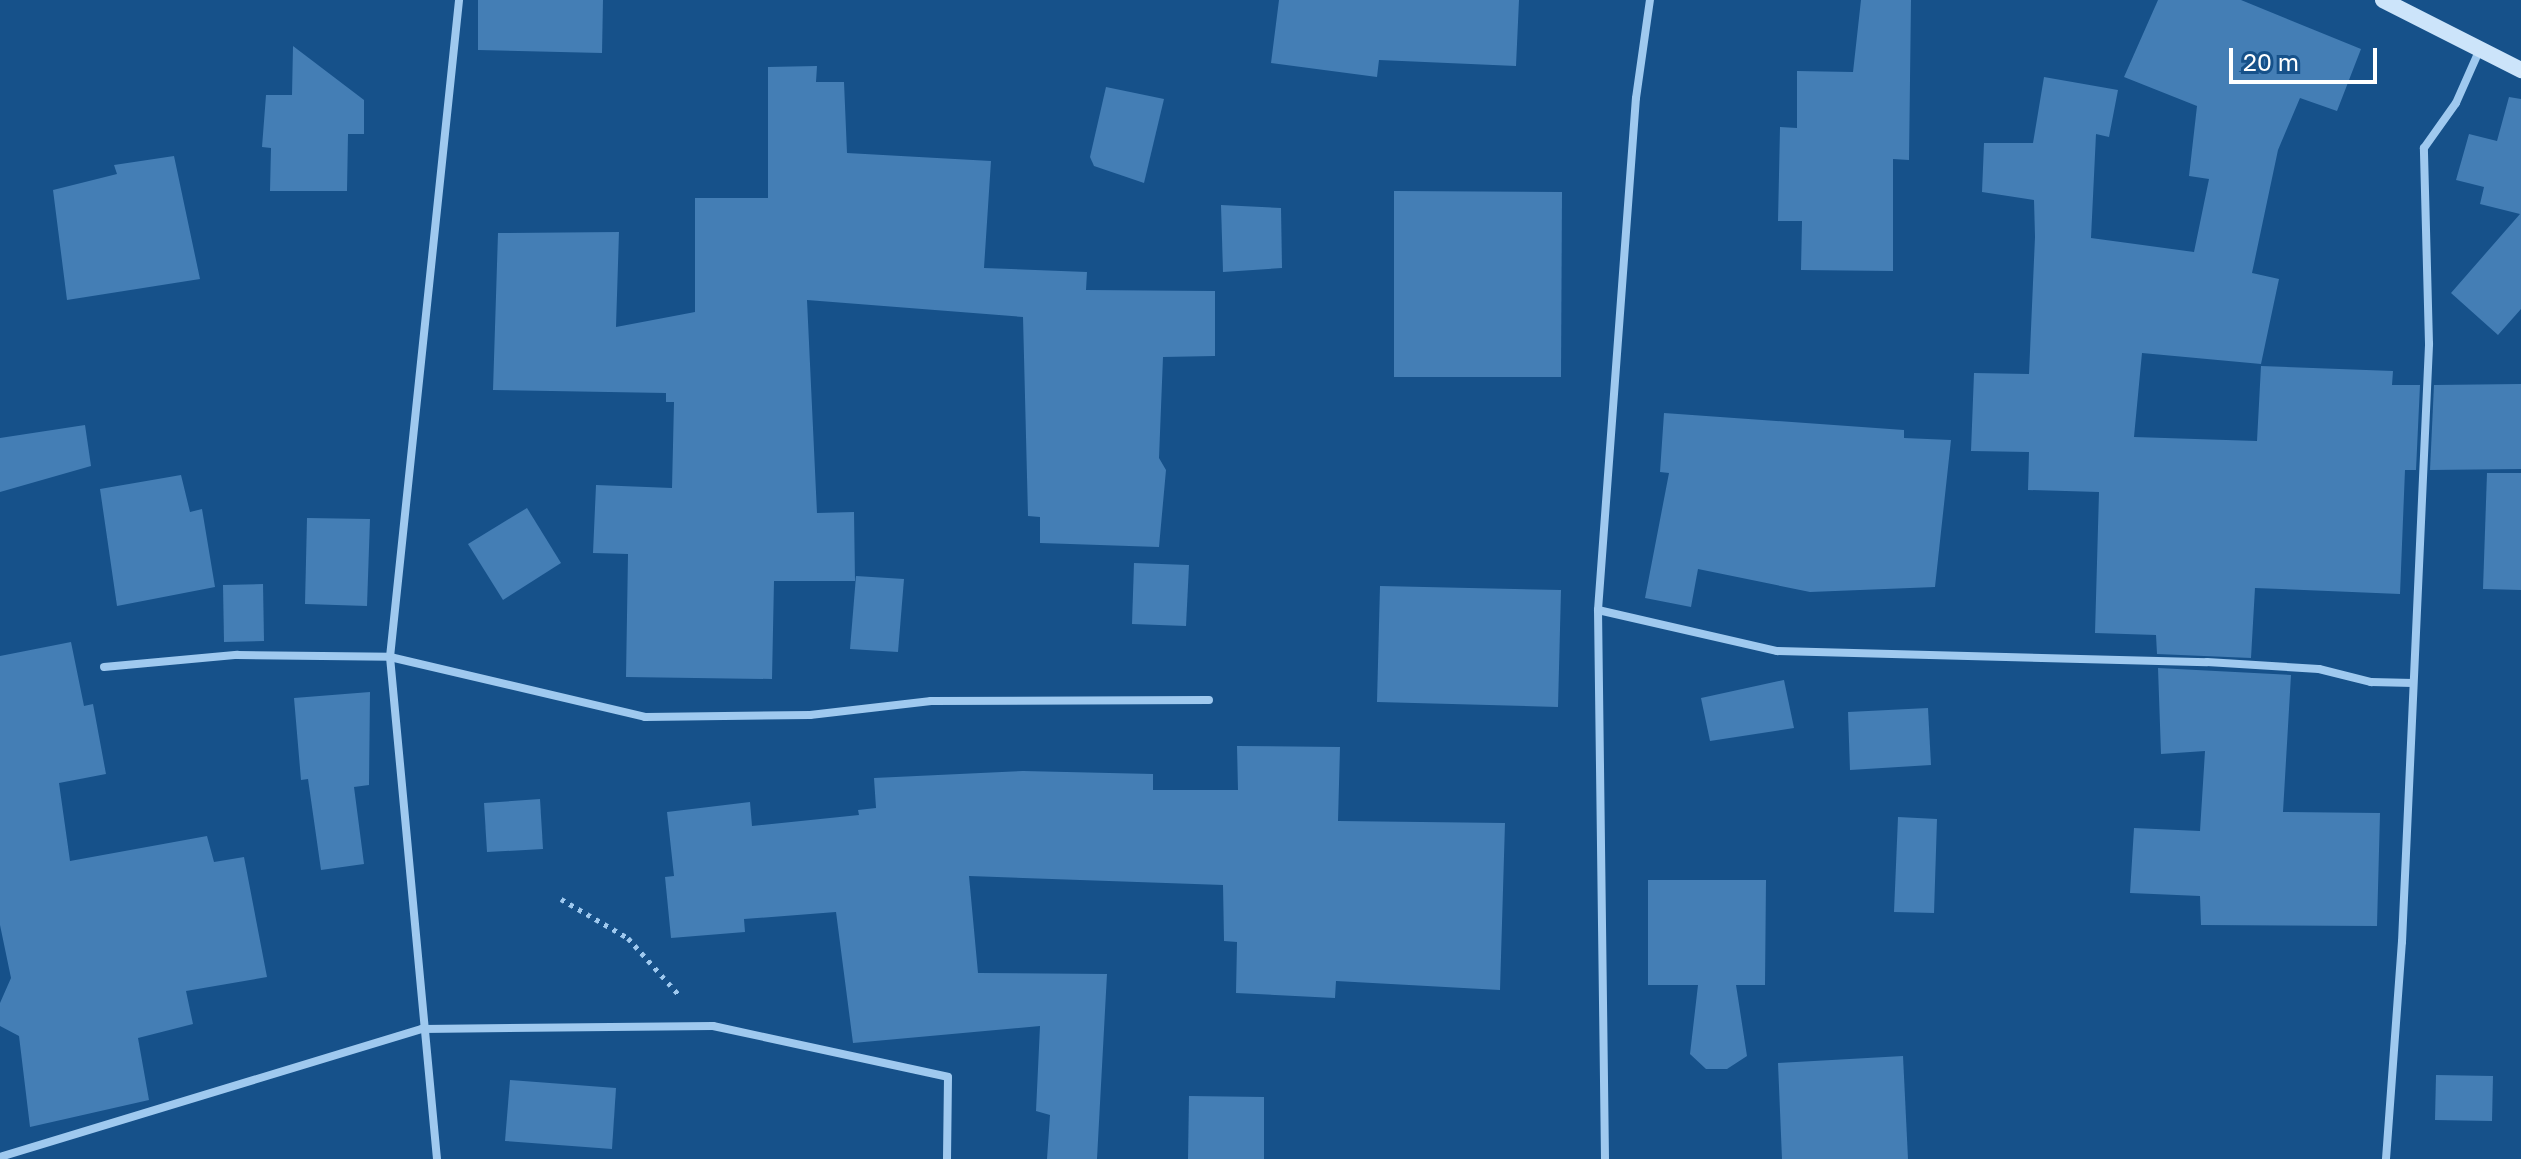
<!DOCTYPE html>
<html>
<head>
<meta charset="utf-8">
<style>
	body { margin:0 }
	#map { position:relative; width:2521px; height:1159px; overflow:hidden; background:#16518a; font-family:"Golos Text",sans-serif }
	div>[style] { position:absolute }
	.building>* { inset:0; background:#447eb5 }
	.path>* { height:5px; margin-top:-2.5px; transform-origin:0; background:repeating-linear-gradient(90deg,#9fc9ef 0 4px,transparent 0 10px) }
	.street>* { height:8px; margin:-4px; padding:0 4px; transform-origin:4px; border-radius:4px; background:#9fc9ef }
	.secondary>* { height:16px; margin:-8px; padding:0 8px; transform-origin:8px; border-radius:8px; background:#cce4fa }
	span { translate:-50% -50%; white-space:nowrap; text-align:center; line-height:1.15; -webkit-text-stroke:7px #16518a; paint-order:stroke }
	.scale { position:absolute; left:2229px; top:48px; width:148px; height:36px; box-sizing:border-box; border:4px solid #fff; border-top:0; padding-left:10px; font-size:24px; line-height:28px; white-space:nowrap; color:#fff; -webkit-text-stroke:6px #16518a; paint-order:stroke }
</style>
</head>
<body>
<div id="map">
	<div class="building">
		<div style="clip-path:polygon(478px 0,603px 0,602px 53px,478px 50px)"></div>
		<div style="clip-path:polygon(1279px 0,1519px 0,1516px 66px,1379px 60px,1377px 77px,1271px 63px)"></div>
		<div style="clip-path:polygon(1861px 0,1911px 0,1909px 160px,1893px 159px,1893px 271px,1801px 270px,1802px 221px,1778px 221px,1780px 127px,1797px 128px,1797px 71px,1853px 72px)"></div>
		<div style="clip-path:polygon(2158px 0,2241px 0,2361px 49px,2337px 111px,2300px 98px,2278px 150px,2252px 273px,2279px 279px,2261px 364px,2142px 353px,2134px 437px,2257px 441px,2261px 366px,2393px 371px,2392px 385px,2420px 385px,2416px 470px,2405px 470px,2400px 594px,2255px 588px,2251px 658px,2157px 654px,2156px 635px,2095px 633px,2099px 492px,2028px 490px,2029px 452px,1971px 451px,1974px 373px,2029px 374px,2035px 237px,2034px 200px,1982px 192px,1984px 143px,2033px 143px,2044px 77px,2118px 90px,2109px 137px,2096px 134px,2091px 238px,2194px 252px,2209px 179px,2189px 176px,2197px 106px,2124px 77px)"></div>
		<div style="clip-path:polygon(293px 46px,364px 100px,364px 134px,348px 134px,347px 191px,270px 191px,271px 148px,262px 147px,266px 95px,292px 95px)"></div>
		<div style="clip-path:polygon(817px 66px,816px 82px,844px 82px,847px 153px,991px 161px,984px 268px,1087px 272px,1086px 290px,1215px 291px,1215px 356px,1163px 357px,1159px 458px,1166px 470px,1159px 547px,1040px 543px,1040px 517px,1028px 516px,1023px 317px,807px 300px,817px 513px,854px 512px,855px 581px,774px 581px,772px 679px,626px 677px,628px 554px,593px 553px,596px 485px,672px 488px,674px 402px,666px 402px,666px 393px,493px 390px,498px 233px,619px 232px,616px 327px,695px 312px,695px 198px,768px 198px,768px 67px)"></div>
		<div style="clip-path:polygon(1106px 87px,1164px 99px,1144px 183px,1094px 166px,1090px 157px)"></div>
		<div style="clip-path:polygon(2509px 97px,2521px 99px,2521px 309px,2498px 335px,2451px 293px,2520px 214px,2480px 204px,2484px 187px,2456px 180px,2469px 134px,2497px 141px)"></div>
		<div style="clip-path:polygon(174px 156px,200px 279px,67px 300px,53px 190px,117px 174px,114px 165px)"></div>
		<div style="clip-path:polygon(1394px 191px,1562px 192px,1561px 377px,1394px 377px)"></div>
		<div style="clip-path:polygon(1221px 205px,1281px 208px,1282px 268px,1223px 272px)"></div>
		<div style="clip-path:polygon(2521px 384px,2521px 469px,2430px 470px,2434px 385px)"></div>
		<div style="clip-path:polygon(1664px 413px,1904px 430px,1904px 438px,1951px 440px,1935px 587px,1810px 592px,1698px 569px,1691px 607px,1645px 598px,1669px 473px,1660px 472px)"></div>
		<div style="clip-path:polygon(85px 425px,91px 466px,0 492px,0 438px)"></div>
		<div style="clip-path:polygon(2487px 473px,2521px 473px,2521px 590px,2483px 589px)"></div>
		<div style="clip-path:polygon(181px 475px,190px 512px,202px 509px,215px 587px,117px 606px,100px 489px)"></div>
		<div style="clip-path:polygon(527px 508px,561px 563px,503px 600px,468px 544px)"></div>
		<div style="clip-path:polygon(307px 518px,370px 519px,367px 606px,305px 604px)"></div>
		<div style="clip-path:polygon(1134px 563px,1189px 565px,1186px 626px,1132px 624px)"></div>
		<div style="clip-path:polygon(856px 576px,904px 579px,898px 652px,850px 649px)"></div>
		<div style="clip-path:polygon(263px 584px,264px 641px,224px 642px,223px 585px)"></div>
		<div style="clip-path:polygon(1380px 586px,1561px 590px,1558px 707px,1377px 702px)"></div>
		<div style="clip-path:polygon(71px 642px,84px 706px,93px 704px,106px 774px,59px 783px,70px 861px,207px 836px,214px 862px,244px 857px,267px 977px,186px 991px,193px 1024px,138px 1038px,149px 1100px,30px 1127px,19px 1036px,0 1026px,0 1003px,11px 978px,0 925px,0 656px)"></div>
		<div style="clip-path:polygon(2158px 668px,2291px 675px,2283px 812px,2380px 813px,2377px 926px,2201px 925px,2200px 896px,2130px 893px,2134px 828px,2200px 831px,2205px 751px,2161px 754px)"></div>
		<div style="clip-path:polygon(1784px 680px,1794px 728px,1710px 741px,1701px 698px)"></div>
		<div style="clip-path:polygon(370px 692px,369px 785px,354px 787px,364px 864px,321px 870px,308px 779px,301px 780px,294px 698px)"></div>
		<div style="clip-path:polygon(1928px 708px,1931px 765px,1850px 770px,1848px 712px)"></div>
		<div style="clip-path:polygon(1237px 746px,1340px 747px,1338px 821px,1505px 823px,1500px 990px,1336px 981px,1335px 998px,1236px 993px,1237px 942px,1224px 941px,1223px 885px,969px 876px,978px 973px,1107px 974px,1097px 1159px,1047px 1159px,1050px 1115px,1036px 1111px,1040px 1026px,853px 1043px,836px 912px,744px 919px,745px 932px,671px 938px,665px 877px,674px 876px,667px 812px,750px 802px,752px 826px,859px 815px,858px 810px,876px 808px,874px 778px,1023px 771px,1153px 774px,1153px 790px,1238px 790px)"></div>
		<div style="clip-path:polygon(540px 799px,543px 849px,487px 852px,484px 803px)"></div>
		<div style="clip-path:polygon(1898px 817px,1937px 819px,1934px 913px,1894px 912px)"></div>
		<div style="clip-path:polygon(1648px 880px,1766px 880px,1765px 985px,1736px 985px,1747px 1056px,1727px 1069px,1706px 1069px,1690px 1054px,1698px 985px,1648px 985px)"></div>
		<div style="clip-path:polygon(1903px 1056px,1908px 1159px,1782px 1159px,1778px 1063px)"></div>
		<div style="clip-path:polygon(2436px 1075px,2493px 1076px,2492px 1121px,2435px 1120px)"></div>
		<div style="clip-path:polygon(510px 1080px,616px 1088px,612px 1149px,505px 1141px)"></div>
		<div style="clip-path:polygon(1189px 1096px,1264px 1097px,1264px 1159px,1188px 1159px)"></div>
	</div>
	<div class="path">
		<div style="left:561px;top:899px;width:78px;rotate:30.2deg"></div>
		<div style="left:628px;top:938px;width:78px;rotate:48.1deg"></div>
	</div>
	<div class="street">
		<div style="left:1598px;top:610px;width:184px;rotate:12.9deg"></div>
		<div style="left:1777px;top:651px;width:430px;rotate:1.5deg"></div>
		<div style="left:2207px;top:662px;width:112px;rotate:3.6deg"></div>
		<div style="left:2319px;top:669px;width:54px;rotate:14deg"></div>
		<div style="left:2371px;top:682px;width:42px;rotate:1.4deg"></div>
		<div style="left:104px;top:667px;width:134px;rotate:-5.2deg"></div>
		<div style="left:237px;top:655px;width:153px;rotate:0.7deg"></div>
		<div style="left:390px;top:657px;width:262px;rotate:13.2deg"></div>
		<div style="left:645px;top:717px;width:165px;rotate:-0.7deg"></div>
		<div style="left:810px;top:715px;width:122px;rotate:-6.6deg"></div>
		<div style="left:931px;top:701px;width:278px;rotate:-0.2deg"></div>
		<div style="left:0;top:1157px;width:441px;rotate:-16.9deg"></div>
		<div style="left:422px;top:1029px;width:291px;rotate:-0.6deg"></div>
		<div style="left:713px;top:1026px;width:240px;rotate:12.2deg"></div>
		<div style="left:948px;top:1077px;width:82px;rotate:90.7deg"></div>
		<div style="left:437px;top:1159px;width:504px;rotate:-95.35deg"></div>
		<div style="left:390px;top:657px;width:661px;rotate:-84deg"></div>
		<div style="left:1605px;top:1159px;width:549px;rotate:-90.73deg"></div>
		<div style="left:1598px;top:610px;width:513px;rotate:-85.76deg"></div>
		<div style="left:1636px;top:98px;width:99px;rotate:-81.9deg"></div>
		<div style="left:2386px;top:1159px;width:218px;rotate:-85.8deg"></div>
		<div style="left:2402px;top:942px;width:599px;rotate:-87.41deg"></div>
		<div style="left:2429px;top:344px;width:196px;rotate:-91.5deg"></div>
		<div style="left:2424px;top:148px;width:55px;rotate:-54.6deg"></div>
		<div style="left:2456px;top:103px;width:57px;rotate:-66.1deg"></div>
	</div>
	<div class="secondary">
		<div style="left:2383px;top:0;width:155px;rotate:26.9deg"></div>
	</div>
	<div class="scale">20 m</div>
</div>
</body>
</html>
